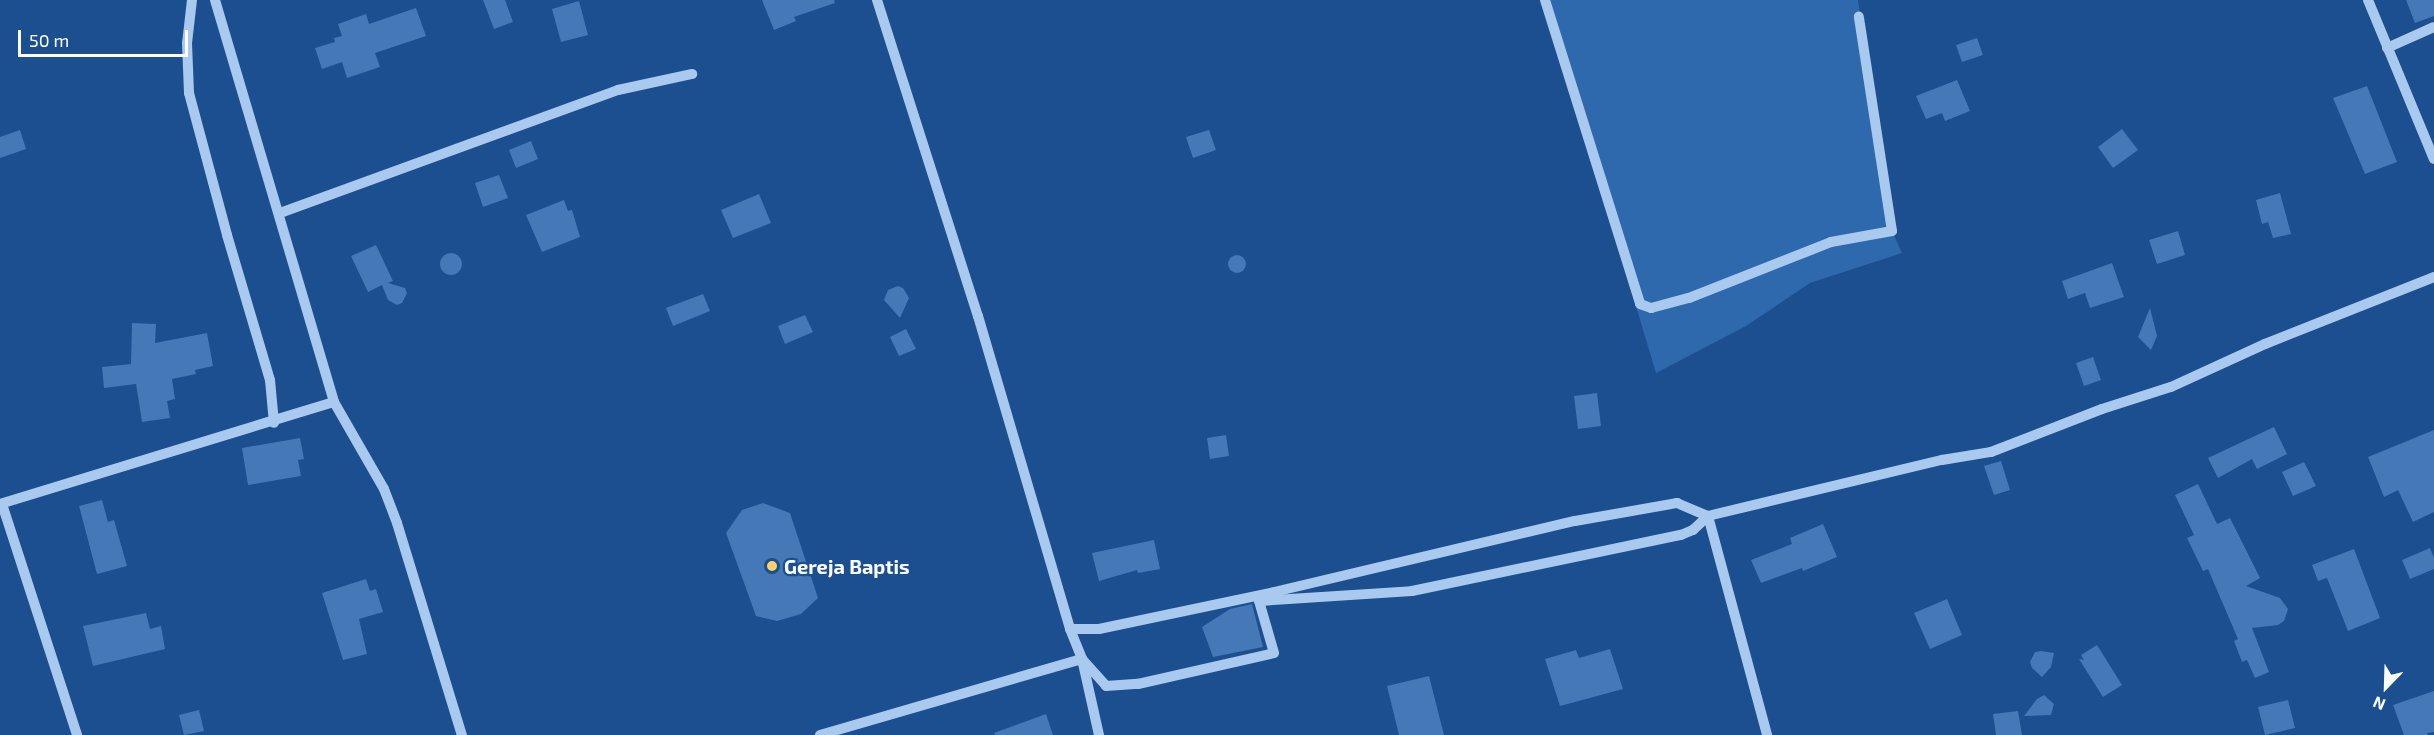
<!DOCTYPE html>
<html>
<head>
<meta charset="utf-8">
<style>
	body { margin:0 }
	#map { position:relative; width:2434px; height:735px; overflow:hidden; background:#1b4f8f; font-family:"Exo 2",sans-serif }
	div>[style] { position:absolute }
	.green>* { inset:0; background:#2e69ad }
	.building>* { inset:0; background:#4478b7 }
	.round { border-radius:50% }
	.minor>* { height:10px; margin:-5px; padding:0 5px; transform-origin:5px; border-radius:5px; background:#a9c9ee }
	.dots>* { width:16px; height:16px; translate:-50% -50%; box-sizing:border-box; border:3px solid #1b4f8f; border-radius:50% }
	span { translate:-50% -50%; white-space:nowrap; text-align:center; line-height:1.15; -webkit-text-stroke:4.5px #1b4f8f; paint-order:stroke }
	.poi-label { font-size:20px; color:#fff; font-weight:700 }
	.left { translate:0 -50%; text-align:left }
	.north { position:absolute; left:2356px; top:657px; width:60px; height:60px; -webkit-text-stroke:4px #1b4f8f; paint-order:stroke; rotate:203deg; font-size:16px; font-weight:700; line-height:24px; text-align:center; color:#fff }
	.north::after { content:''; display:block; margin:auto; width:21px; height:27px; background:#fff; clip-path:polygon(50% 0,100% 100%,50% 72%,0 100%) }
	.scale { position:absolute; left:18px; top:30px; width:170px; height:27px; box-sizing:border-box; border:3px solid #fff; border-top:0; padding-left:8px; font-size:18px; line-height:21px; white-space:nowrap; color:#fff; -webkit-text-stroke:4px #1b4f8f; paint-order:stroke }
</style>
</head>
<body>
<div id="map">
	<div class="green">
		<div style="clip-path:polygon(1544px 0,1858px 0,1892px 231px,1902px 253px,1810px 283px,1746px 326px,1656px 373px)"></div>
	</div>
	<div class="building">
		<div style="clip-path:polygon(483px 0,505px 0,513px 22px,494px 29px)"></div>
		<div style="clip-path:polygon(762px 0,834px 0,835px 3px,794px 17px,796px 21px,774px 30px)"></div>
		<div style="clip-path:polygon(2406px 0,2434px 0,2434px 16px,2415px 23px)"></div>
		<div style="clip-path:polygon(579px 1px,588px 35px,561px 42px,552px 9px)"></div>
		<div style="clip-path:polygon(416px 8px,426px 36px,375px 53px,380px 67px,347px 78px,342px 62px,322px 69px,315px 48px,335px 42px,334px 38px,342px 36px,338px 24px,366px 14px,369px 24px)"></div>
		<div style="clip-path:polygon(1977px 38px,1983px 55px,1962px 62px,1956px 45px)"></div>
		<div style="clip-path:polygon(1957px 80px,1970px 111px,1945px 121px,1942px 113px,1926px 119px,1916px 96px)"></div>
		<div style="clip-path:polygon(2367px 86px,2397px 162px,2365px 174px,2333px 98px)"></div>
		<div style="clip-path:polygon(2122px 129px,2138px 150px,2113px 168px,2098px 147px)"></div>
		<div style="clip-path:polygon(20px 130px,26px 149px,0 158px,0 137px)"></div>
		<div style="clip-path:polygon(1209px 130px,1216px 150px,1193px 158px,1186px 137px)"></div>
		<div style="clip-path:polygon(531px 141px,538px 159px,516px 168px,509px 150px)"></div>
		<div style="clip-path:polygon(499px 175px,508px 198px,483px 207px,475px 183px)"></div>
		<div style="clip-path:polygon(2280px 193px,2291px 234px,2273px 238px,2268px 222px,2262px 224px,2256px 200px)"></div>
		<div style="clip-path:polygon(759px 194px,771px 223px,733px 238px,721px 210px)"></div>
		<div style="clip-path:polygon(564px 200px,568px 211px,572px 210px,580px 237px,542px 252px,526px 215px)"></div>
		<div style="clip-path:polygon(2178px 231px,2185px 255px,2157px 264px,2149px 240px)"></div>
		<div style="clip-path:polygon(376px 245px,393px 281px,388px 283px,405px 288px,407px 293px,402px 303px,397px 305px,388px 300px,382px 285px,368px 292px,351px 256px)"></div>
		<div class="round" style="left:440px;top:253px;width:22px;height:22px"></div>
		<div class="round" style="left:1228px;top:255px;width:18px;height:18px"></div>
		<div style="clip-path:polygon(2112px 263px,2124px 297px,2090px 308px,2085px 293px,2068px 299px,2062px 281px)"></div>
		<div style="clip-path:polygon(898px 286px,903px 288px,909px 298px,900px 318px,884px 300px,888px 290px)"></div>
		<div style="clip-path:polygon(703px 294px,710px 311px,673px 326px,666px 308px)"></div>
		<div style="clip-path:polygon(2150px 308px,2157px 336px,2151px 350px,2138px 337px)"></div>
		<div style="clip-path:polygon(805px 315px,813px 332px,785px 344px,778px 326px)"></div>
		<div style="clip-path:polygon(132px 323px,156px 324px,155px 343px,207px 333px,213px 366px,195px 370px,196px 374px,172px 379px,175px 399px,167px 401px,170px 418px,142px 422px,136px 384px,104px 388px,102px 367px,131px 364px)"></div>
		<div style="clip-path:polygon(906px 329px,916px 349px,899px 356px,890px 337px)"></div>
		<div style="clip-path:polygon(2093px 357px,2101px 380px,2084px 386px,2076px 363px)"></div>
		<div style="clip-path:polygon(1597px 393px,1601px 426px,1578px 429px,1574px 396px)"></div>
		<div style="clip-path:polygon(2274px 427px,2287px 454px,2257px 469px,2252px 459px,2218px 478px,2208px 458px)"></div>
		<div style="clip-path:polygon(2434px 430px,2434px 512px,2413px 522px,2398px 490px,2384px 497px,2368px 457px)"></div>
		<div style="clip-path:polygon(1226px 435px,1229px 456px,1210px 459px,1207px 438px)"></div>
		<div style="clip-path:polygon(300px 438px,304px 459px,298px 460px,301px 476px,248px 485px,242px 448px)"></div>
		<div style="clip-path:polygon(2001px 461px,2010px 490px,1994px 495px,1984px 466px)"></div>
		<div style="clip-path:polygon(2304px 462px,2316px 486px,2293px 496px,2282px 472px)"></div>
		<div style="clip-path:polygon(2198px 484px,2217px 524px,2230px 518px,2260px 578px,2246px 586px,2280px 598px,2288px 609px,2284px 621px,2278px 625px,2252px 628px,2269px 672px,2255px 678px,2247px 660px,2242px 662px,2234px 641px,2238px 639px,2208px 569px,2203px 571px,2187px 538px,2194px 535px,2175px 495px)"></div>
		<div style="clip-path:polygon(102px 500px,108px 522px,114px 520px,127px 566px,97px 574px,79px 506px)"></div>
		<div style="clip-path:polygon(763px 503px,790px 513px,818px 598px,801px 614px,777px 621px,756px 616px,726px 533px,742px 510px)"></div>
		<div style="clip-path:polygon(1823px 524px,1837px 557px,1803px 571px,1802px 568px,1761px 583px,1751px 560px,1792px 544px,1790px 538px)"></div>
		<div style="clip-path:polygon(1154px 540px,1160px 569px,1138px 573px,1137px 570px,1099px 581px,1092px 553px)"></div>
		<div style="clip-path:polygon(2430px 548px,2434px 558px,2434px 569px,2410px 579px,2402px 560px)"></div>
		<div style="clip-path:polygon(2354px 549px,2380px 618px,2348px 631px,2327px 578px,2318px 581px,2312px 565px)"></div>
		<div style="clip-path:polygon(366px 579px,370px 591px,376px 589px,383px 612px,359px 619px,367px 654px,343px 660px,322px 593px)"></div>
		<div style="clip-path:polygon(1947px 599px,1962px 635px,1930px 649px,1914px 613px)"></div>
		<div style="clip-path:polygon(1252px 604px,1263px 647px,1213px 657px,1202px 627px,1230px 609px)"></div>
		<div style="clip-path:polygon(146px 613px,150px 629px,161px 626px,165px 649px,93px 666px,83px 626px)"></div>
		<div style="clip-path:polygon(2097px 645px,2122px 685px,2103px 697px,2079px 659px,2084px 660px,2081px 655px)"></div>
		<div style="clip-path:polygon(1610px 649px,1623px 689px,1560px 706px,1545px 659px,1576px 650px,1579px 658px)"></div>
		<div style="clip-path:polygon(2041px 651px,2054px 653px,2051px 667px,2042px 677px,2032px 668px,2030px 662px,2035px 652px)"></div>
		<div style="clip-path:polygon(1429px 676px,1444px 735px,1399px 735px,1387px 686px)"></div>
		<div style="clip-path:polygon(2434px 691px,2434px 732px,2427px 733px,2428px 735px,2404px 735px,2393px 705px)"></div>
		<div style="clip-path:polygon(2044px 695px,2054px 704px,2051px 715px,2024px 716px,2037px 699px)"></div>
		<div style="clip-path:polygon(2288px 700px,2295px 728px,2265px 735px,2258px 707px)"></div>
		<div style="clip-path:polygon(199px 710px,204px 731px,184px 735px,179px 715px)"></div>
		<div style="clip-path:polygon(2018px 711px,2022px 735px,1996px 735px,1993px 714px)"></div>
		<div style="clip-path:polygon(1046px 714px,1053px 735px,995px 735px,994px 733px)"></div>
	</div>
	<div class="minor">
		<div style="left:192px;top:0;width:43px;rotate:96.6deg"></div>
		<div style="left:187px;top:43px;width:50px;rotate:87.7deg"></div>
		<div style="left:189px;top:93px;width:147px;rotate:75deg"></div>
		<div style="left:227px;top:235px;width:151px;rotate:73.5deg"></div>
		<div style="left:270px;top:380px;width:43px;rotate:84.7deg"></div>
		<div style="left:215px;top:0;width:419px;rotate:73.5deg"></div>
		<div style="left:334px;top:402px;width:100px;rotate:60.1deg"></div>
		<div style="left:384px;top:489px;width:36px;rotate:69deg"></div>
		<div style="left:397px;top:523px;width:222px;rotate:73deg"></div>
		<div style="left:877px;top:0;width:332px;rotate:72.3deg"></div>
		<div style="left:978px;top:316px;width:326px;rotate:73.6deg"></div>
		<div style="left:1070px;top:629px;width:32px;rotate:68deg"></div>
		<div style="left:1082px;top:659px;width:78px;rotate:77.4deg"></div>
		<div style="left:1545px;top:0;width:318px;rotate:72.6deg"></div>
		<div style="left:1640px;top:304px;width:12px;rotate:20deg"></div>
		<div style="left:1651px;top:308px;width:39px;rotate:-15deg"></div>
		<div style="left:1689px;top:298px;width:153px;rotate:-21.5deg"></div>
		<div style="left:1831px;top:242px;width:62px;rotate:-10.2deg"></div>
		<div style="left:1892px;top:231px;width:217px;rotate:-98.8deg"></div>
		<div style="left:2368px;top:0;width:172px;rotate:67.5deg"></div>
		<div style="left:2387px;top:48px;width:51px;rotate:-24.1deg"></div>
		<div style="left:280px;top:213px;width:360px;rotate:-20deg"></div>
		<div style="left:618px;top:90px;width:76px;rotate:-12.2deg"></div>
		<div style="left:0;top:504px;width:349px;rotate:-17deg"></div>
		<div style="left:2px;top:504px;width:243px;rotate:72deg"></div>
		<div style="left:1070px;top:629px;width:29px"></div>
		<div style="left:1099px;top:629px;width:179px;rotate:-11.9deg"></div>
		<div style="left:1274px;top:592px;width:309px;rotate:-13.3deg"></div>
		<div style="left:1575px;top:521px;width:104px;rotate:-10deg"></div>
		<div style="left:1677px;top:503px;width:34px;rotate:23deg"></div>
		<div style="left:1708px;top:516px;width:241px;rotate:-13.5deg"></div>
		<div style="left:1942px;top:460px;width:50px;rotate:-9.3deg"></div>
		<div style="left:1991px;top:452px;width:119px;rotate:-21.2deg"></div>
		<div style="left:2102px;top:409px;width:72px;rotate:-17.7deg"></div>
		<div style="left:2171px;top:387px;width:103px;rotate:-24.6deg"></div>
		<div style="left:2265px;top:344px;width:182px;rotate:-21.6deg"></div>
		<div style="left:1082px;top:659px;width:36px;rotate:48deg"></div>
		<div style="left:1106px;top:686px;width:32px;rotate:-4deg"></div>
		<div style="left:1138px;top:684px;width:139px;rotate:-12.8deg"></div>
		<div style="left:1274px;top:653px;width:54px;rotate:-106.1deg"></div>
		<div style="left:1259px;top:601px;width:153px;rotate:-3.7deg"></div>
		<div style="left:1412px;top:591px;width:275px;rotate:-11.8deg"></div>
		<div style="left:1681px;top:535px;width:13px;rotate:-23deg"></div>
		<div style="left:1693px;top:530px;width:21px;rotate:-43deg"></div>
		<div style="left:1708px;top:516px;width:227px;rotate:74.9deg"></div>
		<div style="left:820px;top:735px;width:273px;rotate:-16.2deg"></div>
	</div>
	<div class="dots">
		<div style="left:772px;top:566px;background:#ffd166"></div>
	</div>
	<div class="poi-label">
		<span class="left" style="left:784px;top:566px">Gereja Baptis</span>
	</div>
	<div class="north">N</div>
	<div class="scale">50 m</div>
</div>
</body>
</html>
